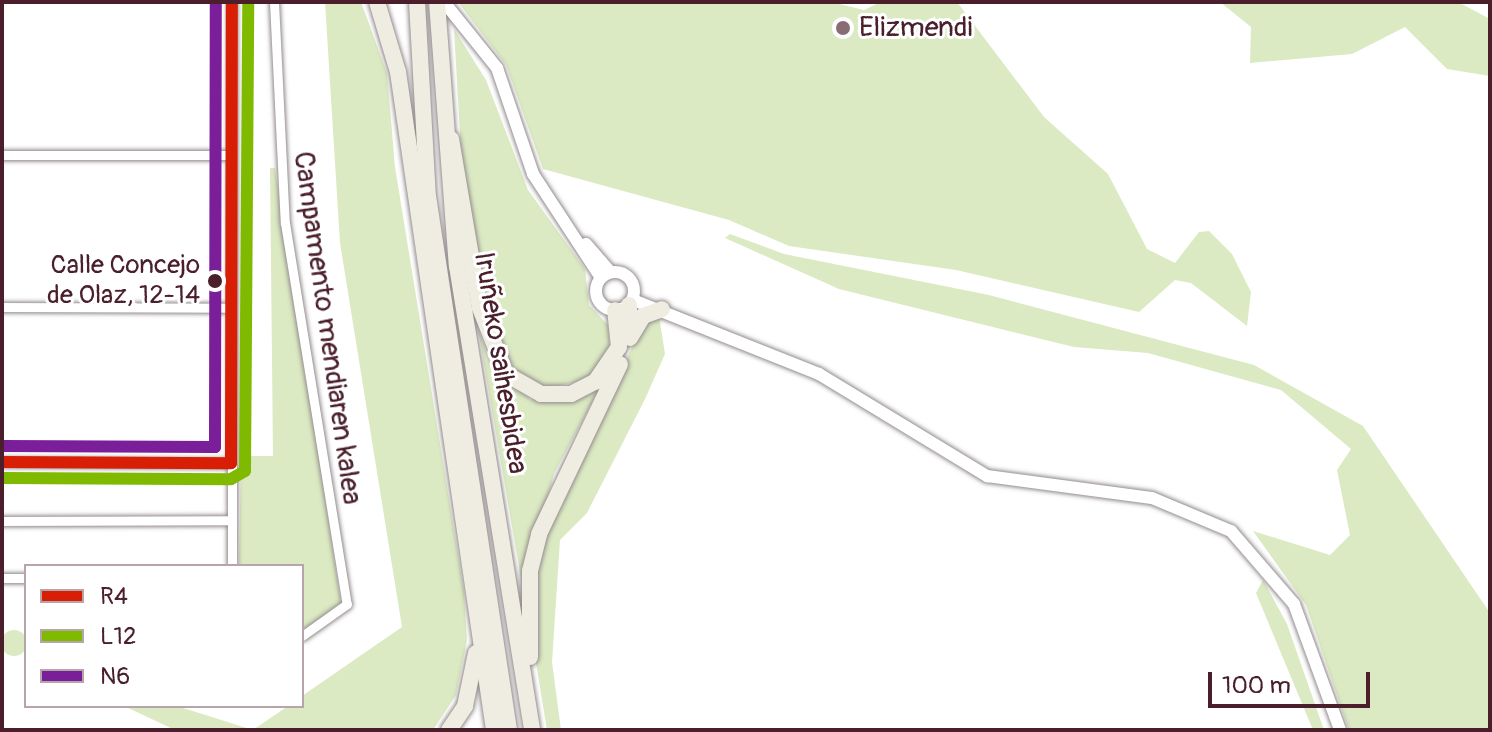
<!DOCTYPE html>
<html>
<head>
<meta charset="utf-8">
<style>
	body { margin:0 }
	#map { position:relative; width:1492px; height:732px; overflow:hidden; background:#fff; font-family:Pangolin,sans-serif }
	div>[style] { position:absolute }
	.green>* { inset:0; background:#dbeac2 }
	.round { border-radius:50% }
	.roads { filter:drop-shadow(0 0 2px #948c8e) drop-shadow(0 0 2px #948c8e) }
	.street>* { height:9px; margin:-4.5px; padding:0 4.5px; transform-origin:4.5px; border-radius:4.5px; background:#fff }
	.secondary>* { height:12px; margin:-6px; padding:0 6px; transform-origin:6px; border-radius:6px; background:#fff }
	.secondary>.ring { margin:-6px; padding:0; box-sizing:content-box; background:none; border:12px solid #fff; border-radius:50% }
	.highway>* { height:16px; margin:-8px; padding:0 8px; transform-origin:8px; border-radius:8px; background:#efede1 }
	.bus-1>* { height:12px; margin:-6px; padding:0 6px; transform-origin:6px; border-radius:6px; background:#d81e05 }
	.bus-2>* { height:12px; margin:-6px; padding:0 6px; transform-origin:6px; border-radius:6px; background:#7fba00 }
	.bus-3>* { height:12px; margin:-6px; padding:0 6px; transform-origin:6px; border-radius:6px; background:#7a1e99 }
	.dots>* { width:22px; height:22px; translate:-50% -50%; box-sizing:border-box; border:4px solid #fff; border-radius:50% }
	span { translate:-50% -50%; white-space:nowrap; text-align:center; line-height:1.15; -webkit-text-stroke:6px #fff; paint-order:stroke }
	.bus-label { font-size:26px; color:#4a1f2b }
	.right { translate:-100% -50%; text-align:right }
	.poi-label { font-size:28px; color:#4a1f2b }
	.left { translate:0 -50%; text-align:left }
	.street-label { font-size:28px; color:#4a1f2b }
	.frame { position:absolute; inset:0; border:4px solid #4a1f2b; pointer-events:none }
	.legend { position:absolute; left:24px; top:564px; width:280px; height:144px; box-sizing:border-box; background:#fff; border:2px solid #b7a5aa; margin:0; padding:10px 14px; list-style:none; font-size:24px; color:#4a1f2b }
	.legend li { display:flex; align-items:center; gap:16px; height:40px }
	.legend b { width:40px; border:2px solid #b7a5aa }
	.scale { position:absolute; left:1208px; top:672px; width:162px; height:36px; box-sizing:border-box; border:4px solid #4a1f2b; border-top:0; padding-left:10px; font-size:24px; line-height:28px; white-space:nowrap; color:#4a1f2b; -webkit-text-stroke:6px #fff; paint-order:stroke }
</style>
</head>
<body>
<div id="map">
	<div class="green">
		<div style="clip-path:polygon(325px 2px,361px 2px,387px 73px,395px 167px,464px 591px,467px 640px,456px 695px,433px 730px,253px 730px,288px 706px,302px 706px,302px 696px,402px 627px,340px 243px)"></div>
		<div style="clip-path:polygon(458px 2px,831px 2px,864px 10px,881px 2px,957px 2px,1044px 117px,1108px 174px,1147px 249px,1175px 263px,1199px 232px,1209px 231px,1232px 254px,1251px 292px,1247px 326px,1191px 283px,1175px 280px,1139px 312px,956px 270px,789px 246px,729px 220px,543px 169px,506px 65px)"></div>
		<div style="clip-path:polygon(1220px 2px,1458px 2px,1490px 19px,1490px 76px,1447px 69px,1405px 27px,1352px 54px,1250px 63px,1251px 27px)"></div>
		<div style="clip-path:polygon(454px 29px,486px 80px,528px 190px,585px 269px,589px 305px,608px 325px,610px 349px,590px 379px,548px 388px,520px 378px,491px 332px,461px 152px)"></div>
		<div style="clip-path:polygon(270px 168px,275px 168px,341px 603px,302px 632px,302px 566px,239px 566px,241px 456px,273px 456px)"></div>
		<div style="clip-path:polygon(730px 234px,784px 254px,989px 295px,1254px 365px,1363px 426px,1490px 613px,1490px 730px,1349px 730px,1306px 605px,1253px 531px,1330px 555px,1350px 535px,1337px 470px,1351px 449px,1281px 390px,1148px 353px,1074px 347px,839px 289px,725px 238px)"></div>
		<div style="clip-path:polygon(659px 316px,665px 354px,645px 399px,587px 513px,560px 540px,552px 662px,561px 730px,547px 730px,533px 645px,538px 567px,552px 517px,641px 328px)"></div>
		<div style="clip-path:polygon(478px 329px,491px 364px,531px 400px,602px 384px,554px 474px,523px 590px)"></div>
		<div style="clip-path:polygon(1263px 580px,1287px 624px,1324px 730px,1313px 730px,1256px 593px)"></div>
		<div class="round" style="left:1px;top:630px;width:26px;height:26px"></div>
		<div style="clip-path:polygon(124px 706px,177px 706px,253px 730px,175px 730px)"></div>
	</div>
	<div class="roads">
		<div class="street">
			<div style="left:274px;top:2px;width:221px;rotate:87.2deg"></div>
			<div style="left:285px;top:223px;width:386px;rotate:80.8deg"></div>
			<div style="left:347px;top:604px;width:55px;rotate:144.6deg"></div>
			<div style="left:2px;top:155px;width:230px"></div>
			<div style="left:2px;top:307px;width:230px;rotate:0.2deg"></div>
			<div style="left:2px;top:462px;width:229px;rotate:0.3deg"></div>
			<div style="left:2px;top:521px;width:230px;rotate:-0.2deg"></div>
			<div style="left:232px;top:566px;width:564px;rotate:-90deg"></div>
			<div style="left:2px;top:578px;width:24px"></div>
		</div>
		<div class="secondary">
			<div style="left:444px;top:2px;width:85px;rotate:51.2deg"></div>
			<div style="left:497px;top:68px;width:112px;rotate:71.2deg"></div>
			<div style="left:533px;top:174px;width:124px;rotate:56.8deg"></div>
			<div style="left:586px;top:244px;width:37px;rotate:49deg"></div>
			<div class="ring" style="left:596px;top:272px;width:26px;height:26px"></div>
			<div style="left:633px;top:300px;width:200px;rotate:21.7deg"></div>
			<div style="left:819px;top:374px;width:197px;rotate:31.3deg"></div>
			<div style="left:987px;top:476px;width:166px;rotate:7.6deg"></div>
			<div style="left:1152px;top:498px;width:86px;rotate:22.7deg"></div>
			<div style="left:1231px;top:531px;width:96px;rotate:49.2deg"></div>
			<div style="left:1294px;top:604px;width:134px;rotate:69.9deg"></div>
		</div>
		<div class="highway">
			<div style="left:377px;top:2px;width:73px;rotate:73.3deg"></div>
			<div style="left:398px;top:72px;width:665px;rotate:81.7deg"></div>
			<div style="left:417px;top:2px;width:194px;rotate:86.8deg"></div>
			<div style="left:428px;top:196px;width:540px;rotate:81.37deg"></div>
			<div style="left:437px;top:2px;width:265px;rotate:85.7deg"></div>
			<div style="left:457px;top:266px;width:470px;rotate:80.8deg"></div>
			<div style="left:451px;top:139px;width:171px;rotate:80.3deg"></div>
			<div style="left:480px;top:308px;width:71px;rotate:68.5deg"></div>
			<div style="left:506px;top:374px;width:40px;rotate:29.7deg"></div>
			<div style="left:541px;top:394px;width:30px"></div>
			<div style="left:571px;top:394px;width:27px;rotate:-27deg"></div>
			<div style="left:595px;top:382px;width:42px;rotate:-55.6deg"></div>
			<div style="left:619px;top:347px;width:37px;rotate:-96deg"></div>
			<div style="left:629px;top:305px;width:30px;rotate:88deg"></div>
			<div style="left:630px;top:338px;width:26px;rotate:-59deg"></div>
			<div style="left:643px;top:316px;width:20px;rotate:-20deg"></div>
			<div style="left:530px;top:657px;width:86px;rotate:-90deg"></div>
			<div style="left:530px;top:571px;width:38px;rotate:-76deg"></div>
			<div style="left:539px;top:534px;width:188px;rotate:-64.5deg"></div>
			<div style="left:449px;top:730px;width:29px;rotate:-56deg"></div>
			<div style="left:465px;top:706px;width:54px;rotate:-78.3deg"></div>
		</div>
	</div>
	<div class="bus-1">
		<div style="left:2px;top:462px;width:229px;rotate:0.3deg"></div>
		<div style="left:231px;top:463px;width:461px;rotate:-89.9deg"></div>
	</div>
	<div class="bus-2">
		<div style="left:2px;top:478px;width:229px;rotate:0.3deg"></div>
		<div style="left:231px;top:479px;width:16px;rotate:-30deg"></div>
		<div style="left:245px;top:471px;width:469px;rotate:-89.6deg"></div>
	</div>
	<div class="bus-3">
		<div style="left:2px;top:446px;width:213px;rotate:0.3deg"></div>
		<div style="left:215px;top:447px;width:445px;rotate:-89.9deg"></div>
	</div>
	<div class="dots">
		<div style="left:843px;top:28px;background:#896d75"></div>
		<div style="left:215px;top:281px;background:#4a1f2b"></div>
	</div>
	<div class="bus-label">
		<span class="right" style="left:200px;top:281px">Calle Concejo<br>de Olaz, 12-14</span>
	</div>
	<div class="poi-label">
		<span class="left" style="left:859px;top:28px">Elizmendi</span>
	</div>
	<div class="street-label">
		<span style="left:327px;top:328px;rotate:82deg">Campamento mendiaren kalea</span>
		<span style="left:500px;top:363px;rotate:81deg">Iruñeko saihesbidea</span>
	</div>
	<div class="frame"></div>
	<ul class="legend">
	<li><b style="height:10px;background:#d81e05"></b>R4</li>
	<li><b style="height:10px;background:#7fba00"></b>L12</li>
	<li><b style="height:10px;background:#7a1e99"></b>N6</li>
	</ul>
	<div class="scale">100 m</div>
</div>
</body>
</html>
